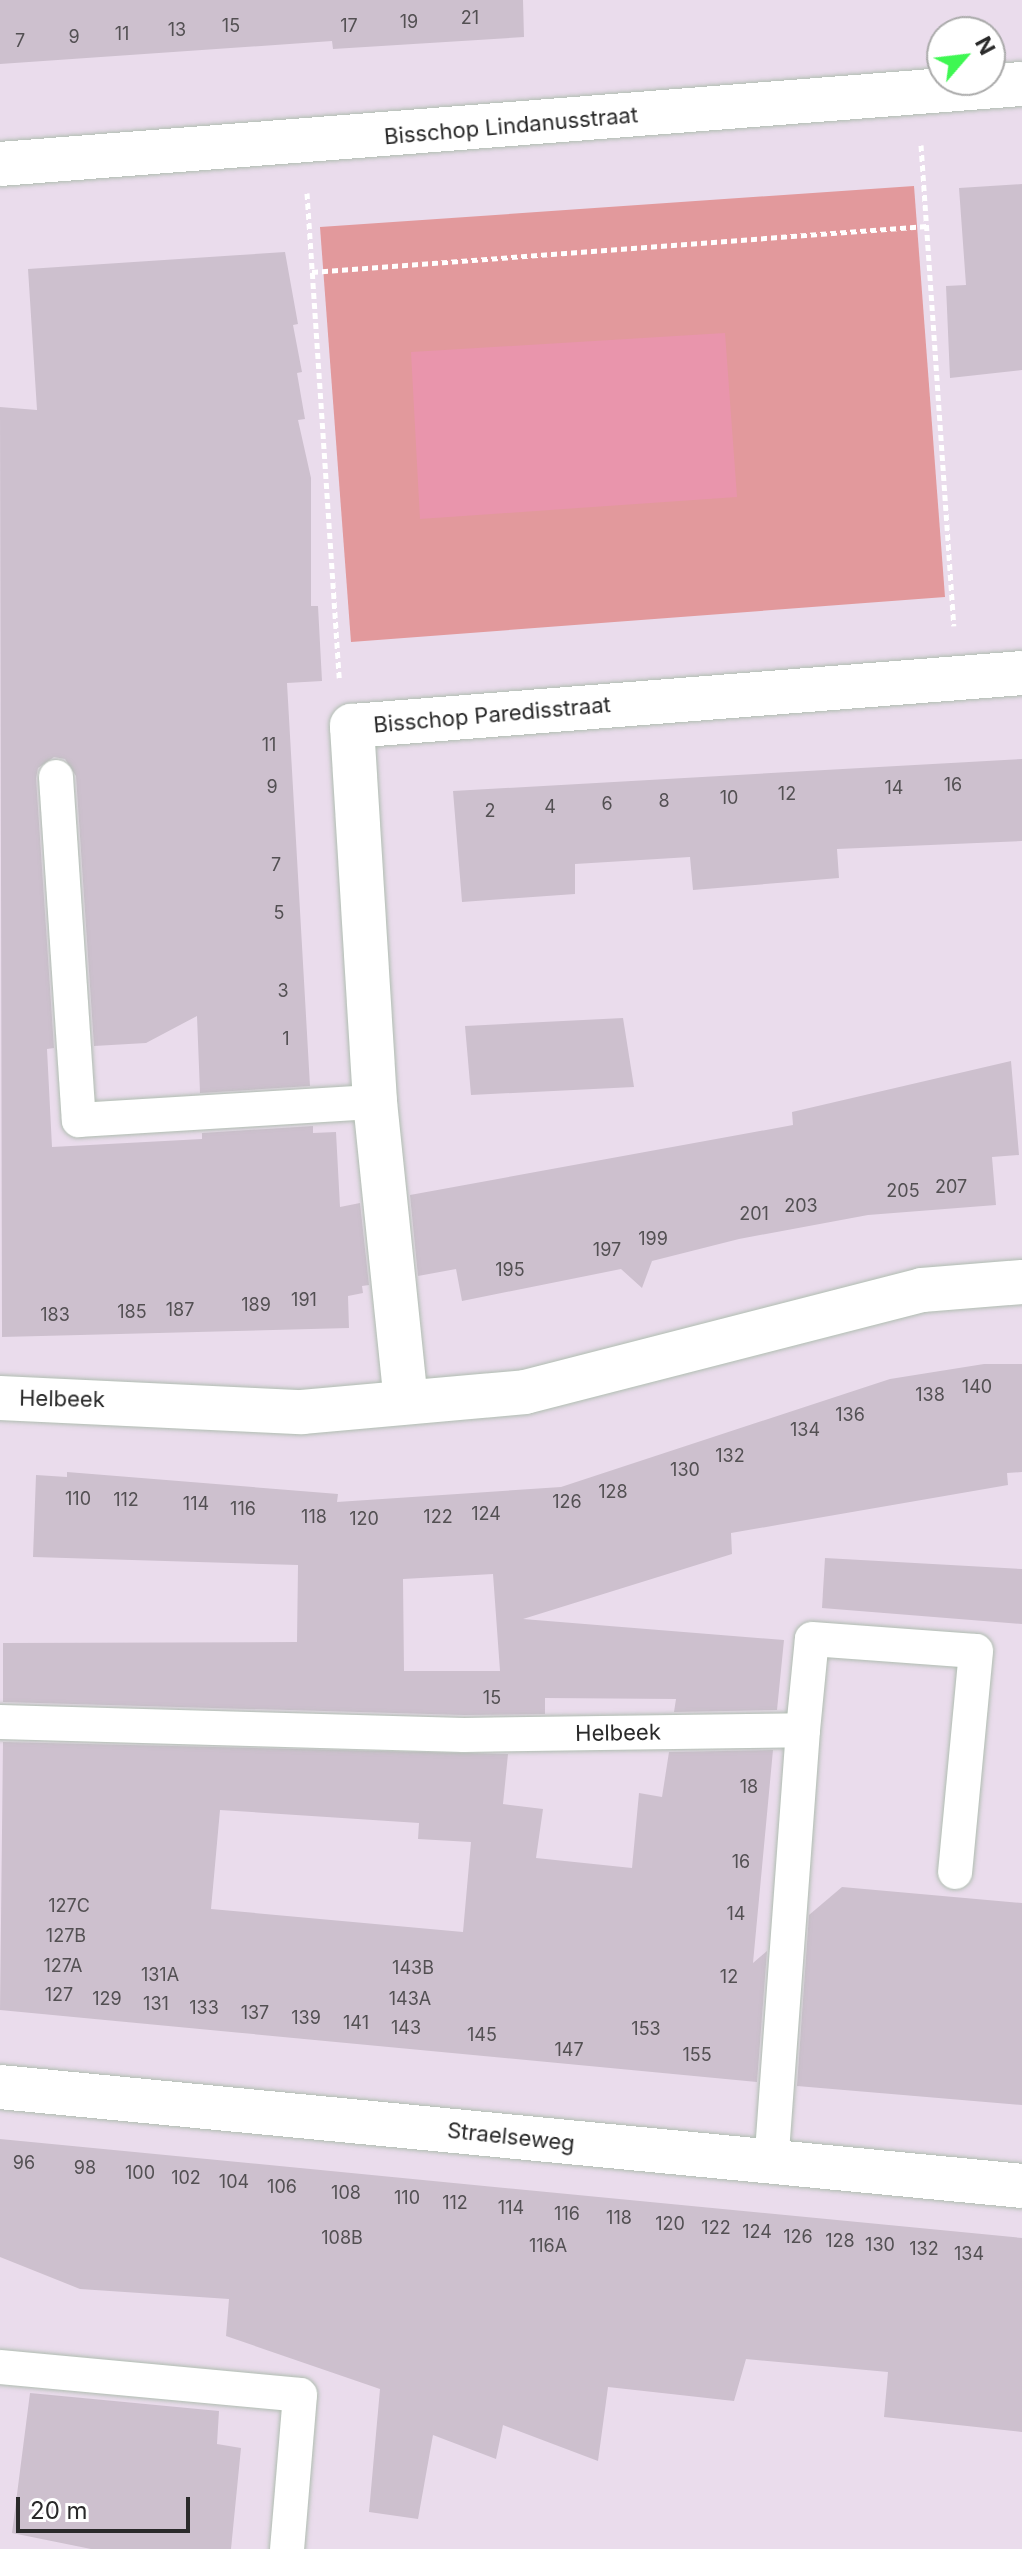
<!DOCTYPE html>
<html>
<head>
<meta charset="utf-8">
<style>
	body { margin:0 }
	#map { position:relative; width:1022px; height:2549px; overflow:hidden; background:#eadcec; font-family:Inter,sans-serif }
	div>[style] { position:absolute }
	.green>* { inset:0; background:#e2999c }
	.pitch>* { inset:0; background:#e995ac }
	.building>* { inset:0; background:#cdc0ce }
	.path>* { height:5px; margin-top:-2.5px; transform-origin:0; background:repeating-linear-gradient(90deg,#fff 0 6px,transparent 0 10px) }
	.roads { filter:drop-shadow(0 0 2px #b0bdb1) drop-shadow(0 0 2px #b0bdb1) }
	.service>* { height:34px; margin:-17px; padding:0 17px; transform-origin:17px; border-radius:17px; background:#fff }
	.minor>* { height:44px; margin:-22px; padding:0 22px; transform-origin:22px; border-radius:22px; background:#fff }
	.tertiary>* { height:44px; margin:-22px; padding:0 22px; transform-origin:22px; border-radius:22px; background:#fff }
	span { translate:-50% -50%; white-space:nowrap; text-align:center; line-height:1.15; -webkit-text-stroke:8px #fff; paint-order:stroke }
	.number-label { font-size:18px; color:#535053 }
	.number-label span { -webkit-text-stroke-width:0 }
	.street-label { font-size:22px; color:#2a2a2a }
	.north { position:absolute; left:926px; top:16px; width:80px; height:80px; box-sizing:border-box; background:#fff; border:2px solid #aaa; border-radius:50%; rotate:62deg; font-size:22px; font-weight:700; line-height:32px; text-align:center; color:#2a2a2a }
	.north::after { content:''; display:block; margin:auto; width:28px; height:36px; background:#3ef752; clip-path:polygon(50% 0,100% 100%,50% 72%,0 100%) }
	.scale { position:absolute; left:16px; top:2497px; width:174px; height:36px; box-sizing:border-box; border:4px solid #2a2a2a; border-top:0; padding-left:10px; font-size:24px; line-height:28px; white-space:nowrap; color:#2a2a2a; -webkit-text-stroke:6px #fff; paint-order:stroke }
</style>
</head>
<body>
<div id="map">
	<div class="green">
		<div style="clip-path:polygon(914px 186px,945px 597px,351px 642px,320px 227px)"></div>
	</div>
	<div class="pitch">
		<div style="clip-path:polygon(725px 333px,737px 497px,420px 519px,411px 352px)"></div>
	</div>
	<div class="building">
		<div style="clip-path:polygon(0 0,523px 0,524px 37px,333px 49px,332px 41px,0 64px)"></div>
		<div style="clip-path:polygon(1022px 184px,1022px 370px,950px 378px,946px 286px,966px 285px,959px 188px)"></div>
		<div style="clip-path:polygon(285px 252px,298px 324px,293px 325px,302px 372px,297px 373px,305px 419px,298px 420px,311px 478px,311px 606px,318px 606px,322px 681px,287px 683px,310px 1086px,200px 1093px,197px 1016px,146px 1043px,94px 1046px,76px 776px,65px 759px,54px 757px,38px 768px,36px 778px,54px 1048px,47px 1049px,52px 1147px,202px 1139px,202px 1133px,313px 1126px,313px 1133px,336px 1132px,340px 1207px,360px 1203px,369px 1285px,362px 1286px,363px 1293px,348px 1296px,349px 1328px,2px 1337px,0 407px,37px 410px,28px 269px)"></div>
		<div style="clip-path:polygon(1022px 759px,1022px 841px,837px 849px,839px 878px,693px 890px,690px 857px,575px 864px,575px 894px,462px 902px,453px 791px)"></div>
		<div style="clip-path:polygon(623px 1018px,634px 1087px,471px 1095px,465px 1026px)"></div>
		<div style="clip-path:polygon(1011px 1061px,1019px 1155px,992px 1157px,996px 1205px,868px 1215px,739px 1239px,652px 1261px,642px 1288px,621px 1269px,462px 1301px,456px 1269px,418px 1276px,410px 1195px,793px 1125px,792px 1112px)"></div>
		<div style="clip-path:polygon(evenodd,984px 1364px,1022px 1364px,1022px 1472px,1007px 1473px,1008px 1485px,731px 1533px,732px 1554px,523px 1619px,784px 1640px,777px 1710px,674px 1712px,676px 1699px,545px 1698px,545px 1714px,464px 1715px,3px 1702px,3px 1643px,297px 1642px,298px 1565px,33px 1557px,36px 1475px,67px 1477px,67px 1472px,338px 1494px,337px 1502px,561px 1487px,890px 1379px,984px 1364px,493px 1574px,500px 1671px,404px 1671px,403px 1579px,493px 1574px)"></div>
		<div style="clip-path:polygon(825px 1558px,1022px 1569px,1022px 1624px,822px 1608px)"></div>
		<div style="clip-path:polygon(evenodd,3px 1742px,508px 1754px,503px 1804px,543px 1809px,536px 1858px,632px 1868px,639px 1793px,662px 1797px,669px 1752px,773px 1750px,753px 1963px,767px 1951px,757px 2082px,0 2010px,3px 1742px,220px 1810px,419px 1823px,418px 1839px,471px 1842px,463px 1932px,211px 1909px,220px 1810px)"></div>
		<div style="clip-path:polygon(842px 1887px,1022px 1903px,1022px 2105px,797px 2086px,809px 1915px)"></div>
		<div style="clip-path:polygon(0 2139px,1022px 2238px,1022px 2432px,884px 2417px,888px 2372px,746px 2359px,734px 2401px,608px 2387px,598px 2461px,503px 2425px,496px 2459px,433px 2435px,418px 2519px,369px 2512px,380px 2389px,226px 2336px,229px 2299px,80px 2289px,0 2257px)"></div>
		<div style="clip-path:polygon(30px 2393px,219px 2411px,217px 2444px,241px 2448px,231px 2549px,91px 2549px,12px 2533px)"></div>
	</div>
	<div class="path">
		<div style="left:921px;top:145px;width:482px;rotate:86.1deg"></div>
		<div style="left:307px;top:193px;width:486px;rotate:86.2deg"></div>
		<div style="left:312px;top:272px;width:617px;rotate:-4.28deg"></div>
	</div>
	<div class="roads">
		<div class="service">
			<div style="left:56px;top:777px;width:344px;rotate:86.2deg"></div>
			<div style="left:79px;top:1120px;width:297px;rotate:-3.5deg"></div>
			<div style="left:0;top:1722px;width:464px;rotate:1.6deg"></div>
			<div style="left:464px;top:1735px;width:339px;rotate:-0.8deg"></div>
			<div style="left:803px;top:1730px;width:433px;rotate:94.2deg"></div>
			<div style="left:803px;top:1730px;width:91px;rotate:-84.4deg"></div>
			<div style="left:812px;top:1639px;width:164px;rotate:4.2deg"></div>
			<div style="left:976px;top:1651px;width:222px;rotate:95.4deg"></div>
			<div style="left:0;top:2367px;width:301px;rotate:5.3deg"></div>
			<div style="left:300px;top:2395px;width:155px;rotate:94.8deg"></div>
		</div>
		<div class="minor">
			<div style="left:0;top:164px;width:1025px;rotate:-4.48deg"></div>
			<div style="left:0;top:1398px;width:302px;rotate:2.7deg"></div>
			<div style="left:302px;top:1412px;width:224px;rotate:-5.1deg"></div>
			<div style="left:525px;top:1392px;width:410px;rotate:-14.4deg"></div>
			<div style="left:922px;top:1290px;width:100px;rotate:-4.6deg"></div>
			<div style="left:406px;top:1402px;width:302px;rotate:-95.9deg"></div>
			<div style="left:375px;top:1102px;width:377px;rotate:-93.5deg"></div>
			<div style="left:352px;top:726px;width:672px;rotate:-4.52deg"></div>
		</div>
		<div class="tertiary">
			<div style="left:0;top:2087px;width:1027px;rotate:5.53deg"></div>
		</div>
	</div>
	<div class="number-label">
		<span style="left:470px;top:18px">21</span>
		<span style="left:409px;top:22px">19</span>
		<span style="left:231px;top:26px">15</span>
		<span style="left:349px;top:26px">17</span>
		<span style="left:177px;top:30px">13</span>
		<span style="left:122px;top:34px">11</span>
		<span style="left:74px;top:37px">9</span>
		<span style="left:20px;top:41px">7</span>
		<span style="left:269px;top:745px">11</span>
		<span style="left:953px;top:785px">16</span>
		<span style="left:272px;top:787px">9</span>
		<span style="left:894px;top:788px">14</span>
		<span style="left:787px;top:794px">12</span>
		<span style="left:729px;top:798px">10</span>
		<span style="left:664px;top:801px">8</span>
		<span style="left:607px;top:804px">6</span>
		<span style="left:550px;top:807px">4</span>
		<span style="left:490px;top:811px">2</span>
		<span style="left:276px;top:865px">7</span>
		<span style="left:279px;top:913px">5</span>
		<span style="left:283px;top:991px">3</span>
		<span style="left:286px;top:1039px">1</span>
		<span style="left:951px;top:1187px">207</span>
		<span style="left:903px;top:1191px">205</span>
		<span style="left:801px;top:1206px">203</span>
		<span style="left:754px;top:1214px">201</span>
		<span style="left:653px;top:1239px">199</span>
		<span style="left:607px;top:1250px">197</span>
		<span style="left:510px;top:1270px">195</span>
		<span style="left:304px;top:1300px">191</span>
		<span style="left:256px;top:1305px">189</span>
		<span style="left:180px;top:1310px">187</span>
		<span style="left:132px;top:1312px">185</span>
		<span style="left:55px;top:1315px">183</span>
		<span style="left:977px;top:1387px">140</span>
		<span style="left:930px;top:1395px">138</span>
		<span style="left:850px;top:1415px">136</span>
		<span style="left:805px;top:1430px">134</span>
		<span style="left:730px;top:1456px">132</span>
		<span style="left:685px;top:1470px">130</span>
		<span style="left:613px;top:1492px">128</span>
		<span style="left:78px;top:1499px">110</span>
		<span style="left:126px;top:1500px">112</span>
		<span style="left:567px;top:1502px">126</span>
		<span style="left:196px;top:1504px">114</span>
		<span style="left:243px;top:1509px">116</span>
		<span style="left:486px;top:1514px">124</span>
		<span style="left:314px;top:1517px">118</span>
		<span style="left:438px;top:1517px">122</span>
		<span style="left:364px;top:1519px">120</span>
		<span style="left:492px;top:1698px">15</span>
		<span style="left:749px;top:1787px">18</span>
		<span style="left:741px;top:1862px">16</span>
		<span style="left:69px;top:1906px">127C</span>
		<span style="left:736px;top:1914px">14</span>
		<span style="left:66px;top:1936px">127B</span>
		<span style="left:63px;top:1966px">127A</span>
		<span style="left:413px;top:1968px">143B</span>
		<span style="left:160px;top:1975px">131A</span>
		<span style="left:729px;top:1977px">12</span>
		<span style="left:59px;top:1995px">127</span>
		<span style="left:107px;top:1999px">129</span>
		<span style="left:410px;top:1999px">143A</span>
		<span style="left:156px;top:2004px">131</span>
		<span style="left:204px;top:2008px">133</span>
		<span style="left:255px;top:2013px">137</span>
		<span style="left:306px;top:2018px">139</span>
		<span style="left:356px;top:2023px">141</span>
		<span style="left:406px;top:2028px">143</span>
		<span style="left:646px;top:2029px">153</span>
		<span style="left:482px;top:2035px">145</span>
		<span style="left:569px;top:2050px">147</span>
		<span style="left:697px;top:2055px">155</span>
		<span style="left:24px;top:2163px">96</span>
		<span style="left:85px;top:2168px">98</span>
		<span style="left:140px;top:2173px">100</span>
		<span style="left:186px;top:2178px">102</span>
		<span style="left:234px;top:2182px">104</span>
		<span style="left:282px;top:2187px">106</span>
		<span style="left:346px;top:2193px">108</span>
		<span style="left:407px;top:2198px">110</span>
		<span style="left:455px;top:2203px">112</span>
		<span style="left:511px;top:2208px">114</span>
		<span style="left:567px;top:2214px">116</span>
		<span style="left:619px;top:2218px">118</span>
		<span style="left:670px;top:2224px">120</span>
		<span style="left:716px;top:2228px">122</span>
		<span style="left:757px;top:2232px">124</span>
		<span style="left:798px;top:2237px">126</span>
		<span style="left:342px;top:2238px">108B</span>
		<span style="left:840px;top:2241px">128</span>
		<span style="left:880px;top:2245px">130</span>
		<span style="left:548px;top:2246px">116A</span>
		<span style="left:924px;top:2249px">132</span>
		<span style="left:969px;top:2254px">134</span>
	</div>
	<div class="street-label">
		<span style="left:511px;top:126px;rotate:-5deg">Bisschop Lindanusstraat</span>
		<span style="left:492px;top:715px;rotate:-5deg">Bisschop Paredisstraat</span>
		<span style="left:62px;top:1399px;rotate:1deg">Helbeek</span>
		<span style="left:618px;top:1733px;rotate:-1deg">Helbeek</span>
		<span style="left:511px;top:2137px;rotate:6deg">Straelseweg</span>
	</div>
	<div class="north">N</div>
	<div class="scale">20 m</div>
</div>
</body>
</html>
